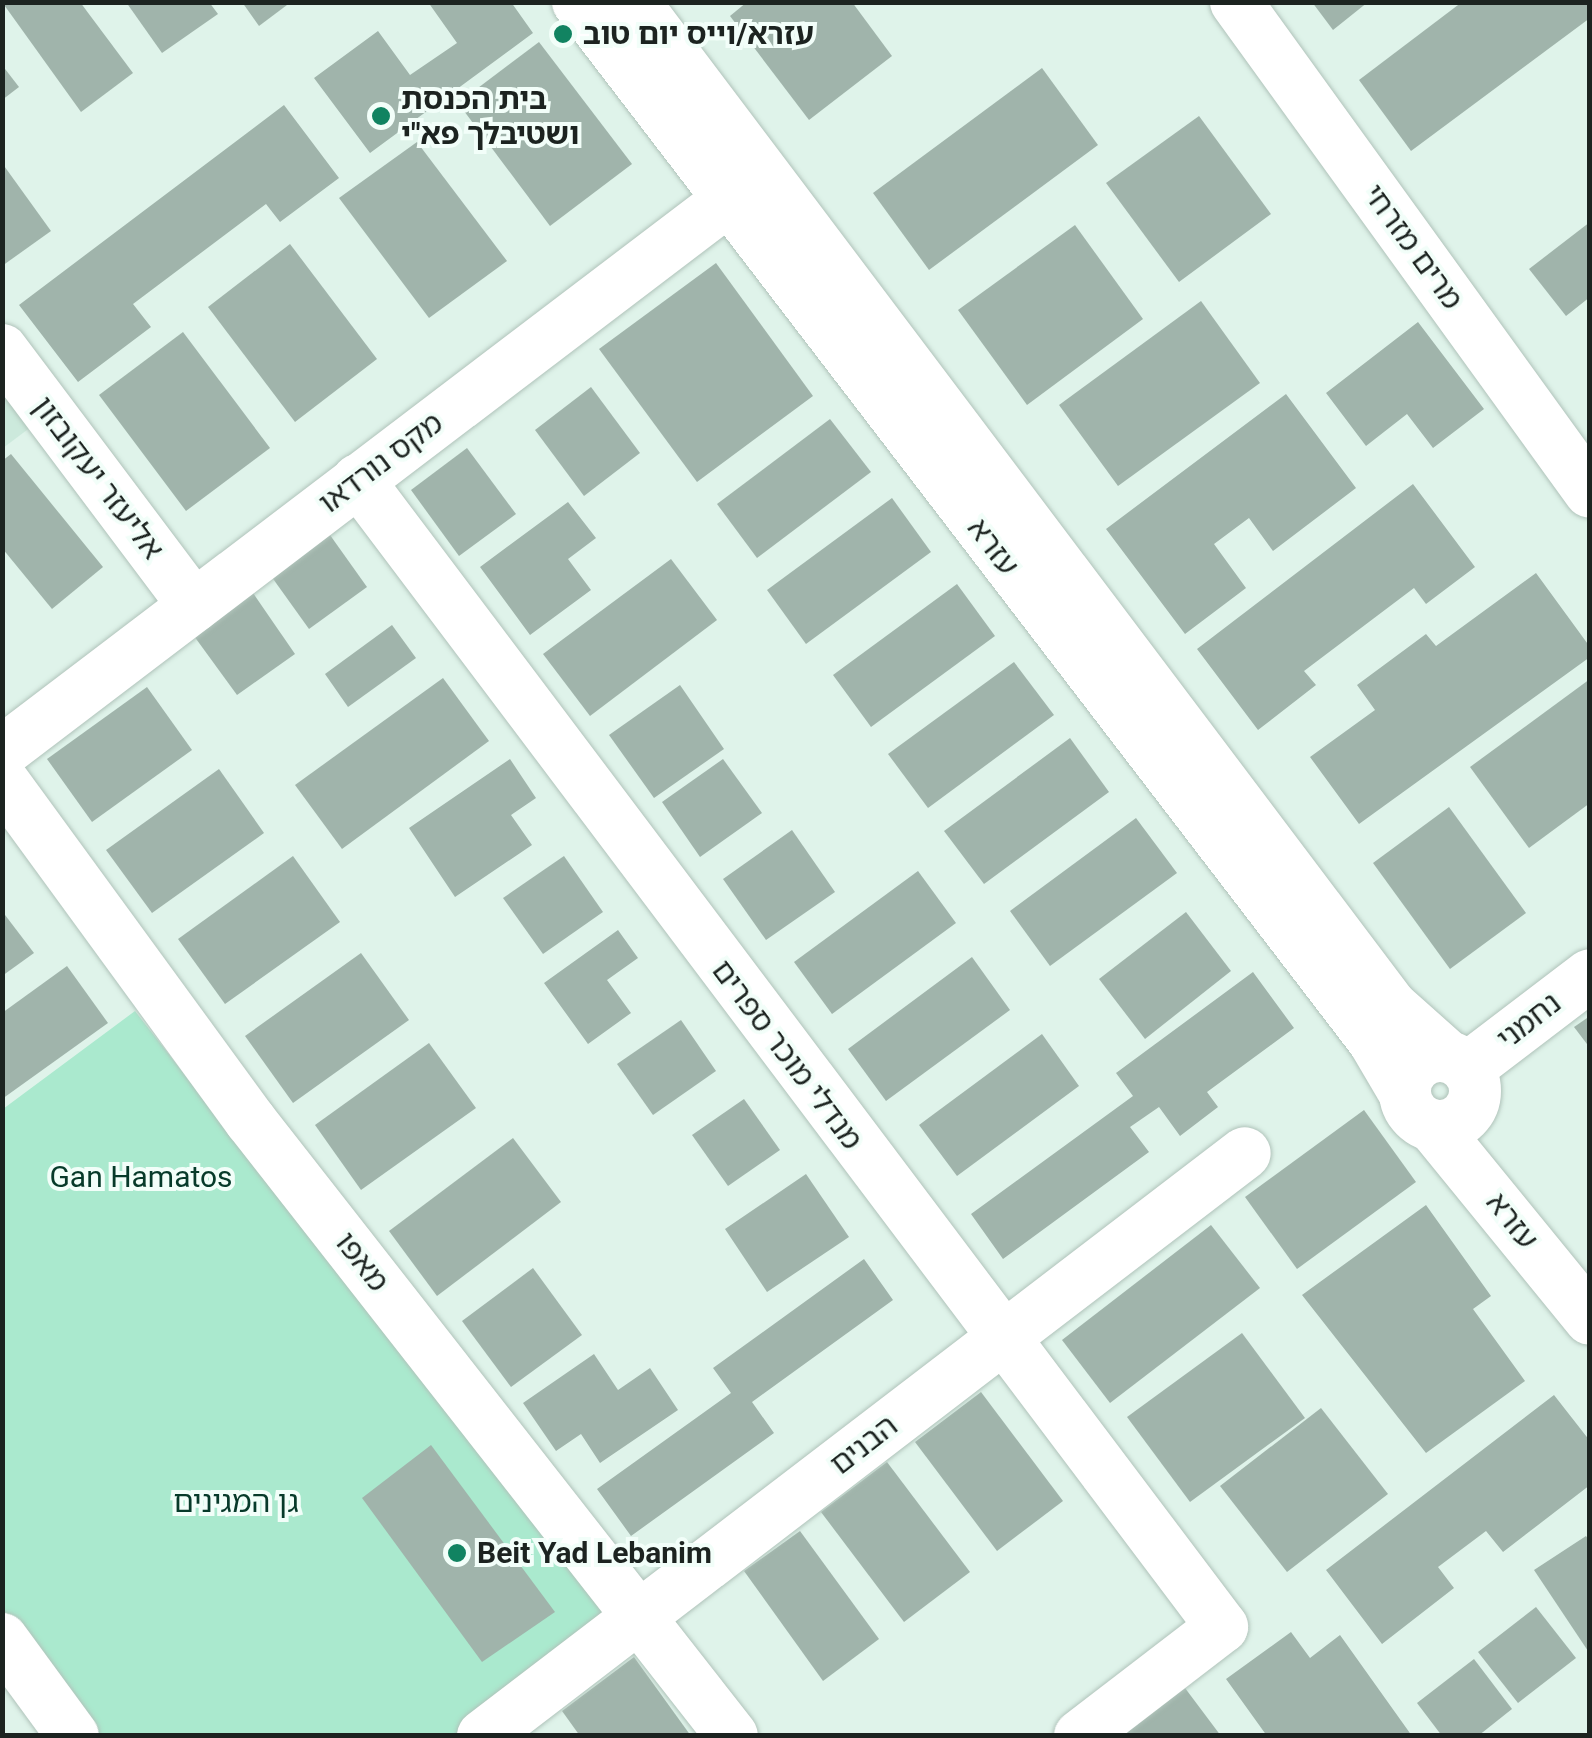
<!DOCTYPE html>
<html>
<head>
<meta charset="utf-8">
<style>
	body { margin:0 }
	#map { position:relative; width:1592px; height:1738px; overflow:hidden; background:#dff3ea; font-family:Roboto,"Noto Sans Hebrew",sans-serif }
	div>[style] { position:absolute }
	.built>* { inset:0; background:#cce9dc }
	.green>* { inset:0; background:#aae9ce }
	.building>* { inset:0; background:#a0b4ab }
	.roads { filter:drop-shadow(0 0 2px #b0c3ba) drop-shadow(0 0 2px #b0c3ba) }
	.minor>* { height:52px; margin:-26px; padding:0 26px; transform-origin:26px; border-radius:26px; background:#fff }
	.minor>.ring { margin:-26px; padding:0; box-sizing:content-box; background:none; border:52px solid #fff; border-radius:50% }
	.dots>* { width:28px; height:28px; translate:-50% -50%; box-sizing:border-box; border:5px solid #f2fef9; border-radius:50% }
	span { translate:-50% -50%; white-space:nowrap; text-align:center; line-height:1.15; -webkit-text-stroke:8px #f2fef9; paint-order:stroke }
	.poi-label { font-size:30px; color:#1c2320; font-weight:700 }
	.left { translate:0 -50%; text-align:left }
	.street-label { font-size:30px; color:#1c2320 }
	.park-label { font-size:30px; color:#073a2a }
	.frame { position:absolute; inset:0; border:5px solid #1c2320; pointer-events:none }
</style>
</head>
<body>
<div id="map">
	<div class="built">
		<div style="clip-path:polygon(3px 389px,31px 427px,3px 448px)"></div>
	</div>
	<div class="green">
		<div style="clip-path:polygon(135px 1011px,227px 1129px,642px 1616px,476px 1736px,74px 1735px,3px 1635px,3px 1109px)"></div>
	</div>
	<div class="building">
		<div style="clip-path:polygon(2px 2px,80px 2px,133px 73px,81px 112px)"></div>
		<div style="clip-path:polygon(126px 2px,209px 2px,218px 14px,162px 53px)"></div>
		<div style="clip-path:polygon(242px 2px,291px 2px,259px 26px)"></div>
		<div style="clip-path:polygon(428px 2px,511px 2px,533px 33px,370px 153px,314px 78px,378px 31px,410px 75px,457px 43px)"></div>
		<div style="clip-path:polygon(747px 2px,852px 2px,892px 56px,809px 120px,730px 16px)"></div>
		<div style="clip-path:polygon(1312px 2px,1368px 2px,1333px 30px)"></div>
		<div style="clip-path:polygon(1462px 2px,1590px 2px,1590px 18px,1411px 151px,1359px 80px)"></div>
		<div style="clip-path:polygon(539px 42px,632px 164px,550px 226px,458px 103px)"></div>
		<div style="clip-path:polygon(2px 65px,19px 87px,2px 100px)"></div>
		<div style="clip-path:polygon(1042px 68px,1098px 145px,929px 270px,873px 193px)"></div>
		<div style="clip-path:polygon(284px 105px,339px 178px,280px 222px,266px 204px,133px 304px,151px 327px,78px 382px,19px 305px)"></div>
		<div style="clip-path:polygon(1199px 116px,1271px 214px,1179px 282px,1106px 183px)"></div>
		<div style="clip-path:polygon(417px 142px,507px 261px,429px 318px,339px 198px)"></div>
		<div style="clip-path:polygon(2px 163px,51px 231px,2px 266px)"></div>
		<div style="clip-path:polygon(1590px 222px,1590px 297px,1566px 316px,1529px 269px)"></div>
		<div style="clip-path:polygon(1075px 225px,1143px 319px,1027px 405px,958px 310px)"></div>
		<div style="clip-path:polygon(290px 244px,377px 359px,295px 422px,208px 307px)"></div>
		<div style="clip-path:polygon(716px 263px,813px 396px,697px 482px,599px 349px)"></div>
		<div style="clip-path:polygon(1201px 301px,1260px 383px,1118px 486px,1059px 405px)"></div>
		<div style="clip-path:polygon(1418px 322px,1484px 409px,1433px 448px,1407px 414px,1366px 446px,1326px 393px)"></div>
		<div style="clip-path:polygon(183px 332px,270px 448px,186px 511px,99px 395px)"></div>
		<div style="clip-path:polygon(591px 387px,640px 453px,584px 496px,535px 430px)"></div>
		<div style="clip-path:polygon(1286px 394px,1356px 488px,1273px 551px,1249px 518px,1214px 544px,1246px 588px,1185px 634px,1106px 529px)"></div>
		<div style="clip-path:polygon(830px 419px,871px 472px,757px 558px,717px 504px)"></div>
		<div style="clip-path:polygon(467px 448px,516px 514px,459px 556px,411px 490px)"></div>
		<div style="clip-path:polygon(11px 454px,103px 567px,52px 609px,2px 548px,2px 461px)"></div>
		<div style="clip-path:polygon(1413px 484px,1475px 567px,1426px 604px,1414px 588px,1304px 671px,1316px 685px,1258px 730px,1197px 649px)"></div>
		<div style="clip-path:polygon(892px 498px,931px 552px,806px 644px,767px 590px)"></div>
		<div style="clip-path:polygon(568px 502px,596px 538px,568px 559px,591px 590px,530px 635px,480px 567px)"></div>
		<div style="clip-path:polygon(325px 528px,367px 587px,309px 629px,266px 569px)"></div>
		<div style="clip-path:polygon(671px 559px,717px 620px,590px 716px,543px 654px)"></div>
		<div style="clip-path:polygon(1536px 573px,1590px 647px,1590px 657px,1359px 824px,1310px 757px,1375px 710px,1357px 685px,1426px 634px,1436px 646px)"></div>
		<div style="clip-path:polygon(957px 584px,995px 636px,871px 727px,833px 675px)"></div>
		<div style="clip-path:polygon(253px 593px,295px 654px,237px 695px,194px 636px)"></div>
		<div style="clip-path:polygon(392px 625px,416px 658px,348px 707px,325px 674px)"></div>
		<div style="clip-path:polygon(1014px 662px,1054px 715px,928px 808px,888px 754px)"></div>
		<div style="clip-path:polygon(443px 678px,489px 741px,342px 849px,295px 785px)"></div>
		<div style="clip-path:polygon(1590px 679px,1590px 803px,1529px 848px,1470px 767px)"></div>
		<div style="clip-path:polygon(680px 685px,724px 749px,654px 798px,609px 735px)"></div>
		<div style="clip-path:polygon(147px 687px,192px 750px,92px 822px,47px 759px)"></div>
		<div style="clip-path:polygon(1070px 738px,1109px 792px,984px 884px,944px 831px)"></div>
		<div style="clip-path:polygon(510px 759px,536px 798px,511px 815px,532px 845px,455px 897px,409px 828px)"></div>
		<div style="clip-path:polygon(723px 759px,762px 813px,700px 857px,662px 802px)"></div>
		<div style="clip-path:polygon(219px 769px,264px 833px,152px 913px,106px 850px)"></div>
		<div style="clip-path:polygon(1449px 807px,1526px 913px,1450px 969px,1373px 863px)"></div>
		<div style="clip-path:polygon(1136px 818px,1177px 873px,1050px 966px,1010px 911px)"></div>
		<div style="clip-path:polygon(792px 830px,835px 892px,766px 940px,723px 879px)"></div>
		<div style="clip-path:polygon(293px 856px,340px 922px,225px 1004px,178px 939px)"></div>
		<div style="clip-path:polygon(564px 856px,603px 912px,543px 954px,503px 898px)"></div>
		<div style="clip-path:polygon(918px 871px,956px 923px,832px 1014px,794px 962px)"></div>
		<div style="clip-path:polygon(2px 911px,34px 953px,2px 976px)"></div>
		<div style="clip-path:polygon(1186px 912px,1231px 971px,1145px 1039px,1099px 979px)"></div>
		<div style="clip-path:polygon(618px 930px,638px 958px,607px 980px,631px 1013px,588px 1044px,544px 983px)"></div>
		<div style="clip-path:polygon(361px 953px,409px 1020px,293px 1103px,245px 1036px)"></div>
		<div style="clip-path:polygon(972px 957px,1010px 1010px,886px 1101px,848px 1049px)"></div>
		<div style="clip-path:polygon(67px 966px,108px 1023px,2px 1099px,2px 1013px)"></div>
		<div style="clip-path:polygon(1253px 972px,1294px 1028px,1207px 1092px,1218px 1107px,1180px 1136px,1159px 1107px,1130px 1127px,1149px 1152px,1003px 1259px,971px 1214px,1133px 1096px,1116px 1073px)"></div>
		<div style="clip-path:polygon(1590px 1016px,1590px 1048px,1574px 1027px)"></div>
		<div style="clip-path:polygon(681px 1020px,716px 1071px,653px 1115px,617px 1064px)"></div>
		<div style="clip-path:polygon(1042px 1034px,1079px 1086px,957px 1176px,919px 1125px)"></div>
		<div style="clip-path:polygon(429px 1043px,476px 1108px,361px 1190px,315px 1125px)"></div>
		<div style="clip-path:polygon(744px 1099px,780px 1150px,728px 1186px,692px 1135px)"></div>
		<div style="clip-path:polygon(1364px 1110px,1416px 1182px,1297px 1269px,1245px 1197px)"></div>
		<div style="clip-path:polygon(513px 1138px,561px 1202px,437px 1296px,389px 1231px)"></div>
		<div style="clip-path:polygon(806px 1174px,849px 1237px,767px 1292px,725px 1229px)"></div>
		<div style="clip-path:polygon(1426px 1205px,1491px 1296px,1473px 1309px,1525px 1381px,1426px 1453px,1302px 1295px)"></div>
		<div style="clip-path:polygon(1211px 1225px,1260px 1288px,1110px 1403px,1062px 1340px)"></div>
		<div style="clip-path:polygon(864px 1259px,893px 1300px,752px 1402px,774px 1433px,631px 1536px,597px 1489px,731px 1393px,713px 1368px)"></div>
		<div style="clip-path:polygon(533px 1268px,582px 1335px,511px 1387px,462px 1321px)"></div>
		<div style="clip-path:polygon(1242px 1333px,1305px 1418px,1190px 1502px,1127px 1417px)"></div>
		<div style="clip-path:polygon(594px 1354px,618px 1390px,650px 1368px,678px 1410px,600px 1463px,581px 1434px,556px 1451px,523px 1403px)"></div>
		<div style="clip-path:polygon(981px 1392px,1063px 1501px,997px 1551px,915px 1442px)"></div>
		<div style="clip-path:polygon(1554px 1395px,1590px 1441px,1590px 1485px,1503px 1552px,1486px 1531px,1438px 1567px,1454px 1588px,1382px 1644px,1326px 1570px)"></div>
		<div style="clip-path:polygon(1321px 1408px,1388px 1494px,1287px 1572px,1220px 1486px)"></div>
		<div style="clip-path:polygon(431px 1445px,555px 1612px,482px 1662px,362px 1498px)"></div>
		<div style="clip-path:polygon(887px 1462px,970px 1572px,904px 1622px,821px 1512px)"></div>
		<div style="clip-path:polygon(800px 1531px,879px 1639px,823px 1681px,744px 1571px)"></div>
		<div style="clip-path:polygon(1586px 1536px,1590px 1542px,1590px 1654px,1534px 1570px)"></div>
		<div style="clip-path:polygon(1536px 1607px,1576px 1658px,1518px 1703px,1478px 1652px)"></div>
		<div style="clip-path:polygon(1291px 1632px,1310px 1658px,1340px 1635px,1412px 1736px,1267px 1736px,1226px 1679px)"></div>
		<div style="clip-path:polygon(634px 1657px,691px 1736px,580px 1736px,562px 1711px)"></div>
		<div style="clip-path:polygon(1474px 1659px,1512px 1709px,1478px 1736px,1442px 1736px,1417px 1703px)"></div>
		<div style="clip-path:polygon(1182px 1684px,1221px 1736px,1113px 1736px)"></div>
	</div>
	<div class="roads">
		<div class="minor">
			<div style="left:578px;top:2px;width:1309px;rotate:52.54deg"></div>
			<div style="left:1374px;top:1041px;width:59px;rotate:59.5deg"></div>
			<div style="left:634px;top:2px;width:1257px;rotate:52.98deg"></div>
			<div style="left:1391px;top:1006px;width:74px;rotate:41.7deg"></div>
			<div style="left:1236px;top:2px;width:604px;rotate:54.15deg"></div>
			<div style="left:2px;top:350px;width:320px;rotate:53.1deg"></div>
			<div style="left:358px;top:480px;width:1436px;rotate:53.01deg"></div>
			<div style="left:1222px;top:1627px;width:179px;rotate:142.5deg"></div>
			<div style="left:2px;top:752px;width:948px;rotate:-37.24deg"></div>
			<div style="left:2px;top:780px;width:421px;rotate:53.9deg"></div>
			<div style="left:250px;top:1120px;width:782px;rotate:51.96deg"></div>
			<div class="ring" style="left:1405px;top:1056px;width:18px;height:18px"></div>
			<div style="left:1468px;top:1068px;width:153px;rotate:-37.3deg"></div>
			<div style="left:1432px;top:1125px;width:250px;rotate:50.8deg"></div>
			<div style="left:2px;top:1639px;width:120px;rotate:53.8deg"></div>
			<div style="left:483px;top:1736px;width:959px;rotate:-37.42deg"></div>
		</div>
	</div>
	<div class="dots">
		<div style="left:563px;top:34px;background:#118361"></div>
		<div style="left:381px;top:116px;background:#118361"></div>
		<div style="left:457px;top:1553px;background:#118361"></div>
	</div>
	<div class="poi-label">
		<span class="left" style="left:583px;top:34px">עזרא/וייס יום טוב</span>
		<span class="left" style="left:401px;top:116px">בית הכנסת<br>ושטיבלך פא"י</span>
		<span class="left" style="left:477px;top:1553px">Beit Yad Lebanim</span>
	</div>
	<div class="street-label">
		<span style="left:1413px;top:247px;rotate:54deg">מרים מזרחי</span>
		<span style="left:381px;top:463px;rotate:-37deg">מקס נורדאו</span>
		<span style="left:98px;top:478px;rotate:53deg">אליעזר יעקובזון</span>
		<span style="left:993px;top:547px;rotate:53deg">עזרא</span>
		<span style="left:1529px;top:1021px;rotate:-38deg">נחמני</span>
		<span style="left:787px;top:1055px;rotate:53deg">מנדלי מוכר ספרים</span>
		<span style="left:1512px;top:1221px;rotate:52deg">עזרא</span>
		<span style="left:362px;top:1262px;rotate:52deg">מאפו</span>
		<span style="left:864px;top:1445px;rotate:-38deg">הבנים</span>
	</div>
	<div class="park-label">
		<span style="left:141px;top:1177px">Gan Hamatos</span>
		<span style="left:236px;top:1502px">גן המגינים</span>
	</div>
	<div class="frame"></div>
</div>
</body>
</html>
